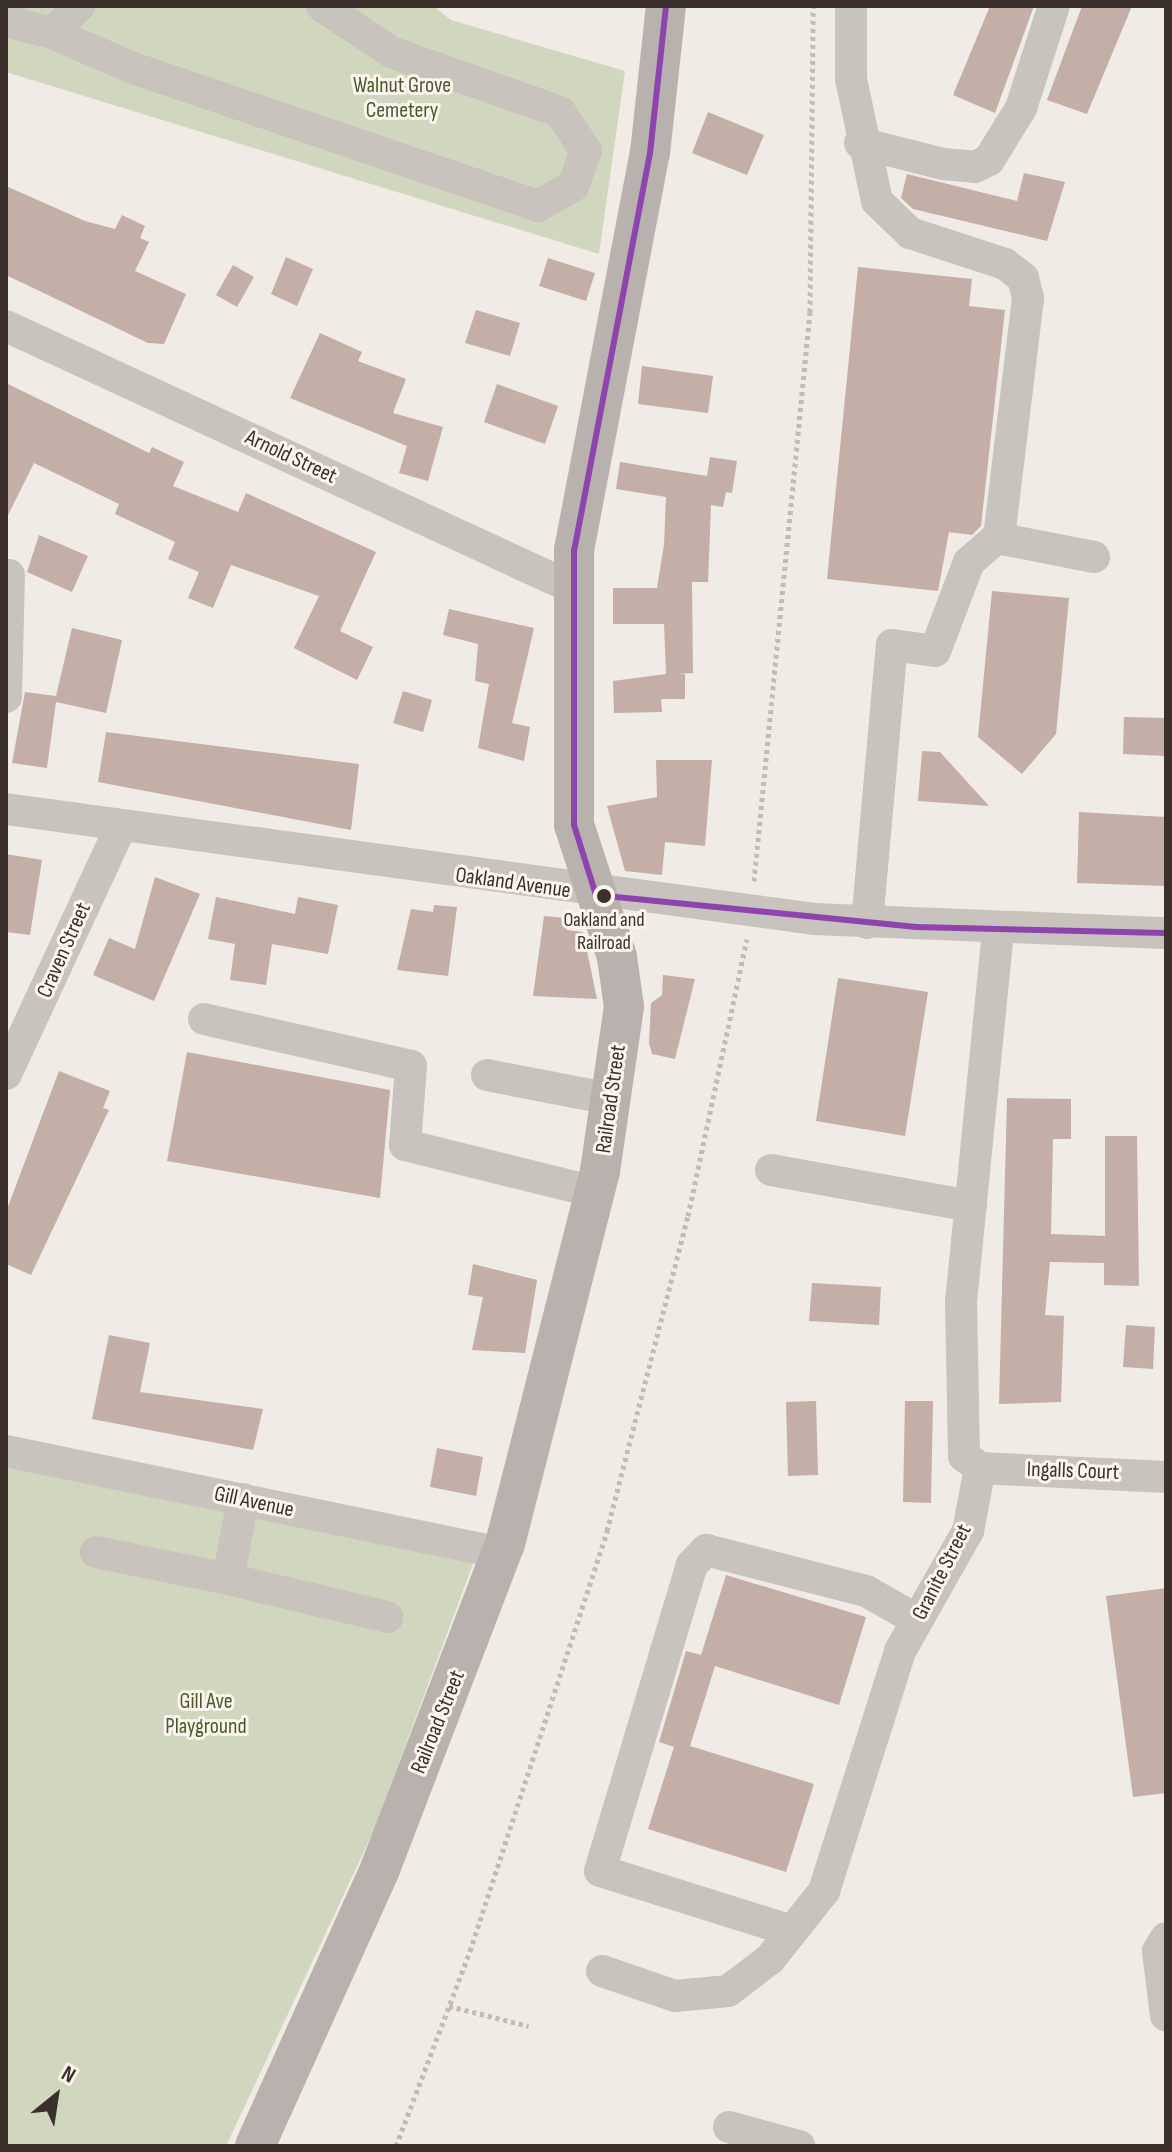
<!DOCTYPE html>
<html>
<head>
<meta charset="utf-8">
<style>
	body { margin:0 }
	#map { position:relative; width:1172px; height:2152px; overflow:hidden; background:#f0ebe5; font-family:"Sofia Sans Condensed",sans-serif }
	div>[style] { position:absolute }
	.green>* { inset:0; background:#d1d6bf }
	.building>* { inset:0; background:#c3afa7 }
	.path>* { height:5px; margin-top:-2.5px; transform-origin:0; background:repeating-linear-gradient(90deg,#c2bbb6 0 4px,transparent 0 8px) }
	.minor>* { height:32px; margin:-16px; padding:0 16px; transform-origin:16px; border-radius:16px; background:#c9c3be }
	.major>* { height:40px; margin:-20px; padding:0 20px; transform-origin:20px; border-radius:20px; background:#b8b1ad }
	.bus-1>* { height:6px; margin:-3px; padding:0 3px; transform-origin:3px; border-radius:3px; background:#8e44ad }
	.dots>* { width:22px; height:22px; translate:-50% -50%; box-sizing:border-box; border:4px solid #fbf5ee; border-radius:50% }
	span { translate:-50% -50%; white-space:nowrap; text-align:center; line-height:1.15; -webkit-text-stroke:6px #fbf5ee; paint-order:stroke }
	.bus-label { font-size:20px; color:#3b302b }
	.park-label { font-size:22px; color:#4a5a2e }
	.street-label { font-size:22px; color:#3b302b }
	.frame { position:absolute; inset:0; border:8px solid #3b302b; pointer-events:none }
	.north { position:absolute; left:16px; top:2056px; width:80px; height:80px; -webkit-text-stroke:6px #fbf5ee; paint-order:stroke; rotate:30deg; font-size:22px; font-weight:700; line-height:32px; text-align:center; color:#3b302b }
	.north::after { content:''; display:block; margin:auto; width:28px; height:36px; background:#3b302b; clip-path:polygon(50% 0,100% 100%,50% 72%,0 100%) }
</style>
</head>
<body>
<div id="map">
	<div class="green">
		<div style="clip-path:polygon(6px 6px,433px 6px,451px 20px,625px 71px,599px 254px,6px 72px)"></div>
		<div style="clip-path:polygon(6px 1467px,474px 1561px,374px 1830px,226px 2146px,6px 2146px)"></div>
	</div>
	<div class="building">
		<div style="clip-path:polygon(990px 6px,1034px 6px,995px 113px,953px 95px)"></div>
		<div style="clip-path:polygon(1082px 6px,1132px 6px,1087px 114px,1047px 100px)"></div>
		<div style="clip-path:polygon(708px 112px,764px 135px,747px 175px,692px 153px)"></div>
		<div style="clip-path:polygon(1024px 173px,1065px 182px,1047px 241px,913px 209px,901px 198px,907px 174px,1017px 201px)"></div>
		<div style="clip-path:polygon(6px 186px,85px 221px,115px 229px,122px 215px,145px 226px,140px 238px,149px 242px,135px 271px,186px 294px,164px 344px,148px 343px,6px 275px)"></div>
		<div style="clip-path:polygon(286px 257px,313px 269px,297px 306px,271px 294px)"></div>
		<div style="clip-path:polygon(548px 258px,595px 273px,586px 301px,539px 286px)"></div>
		<div style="clip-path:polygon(233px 265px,254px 277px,237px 307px,216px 295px)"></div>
		<div style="clip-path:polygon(858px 267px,972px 279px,969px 306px,1005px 310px,981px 526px,972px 535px,949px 532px,938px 591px,827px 579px)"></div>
		<div style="clip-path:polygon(476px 310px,520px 323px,510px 356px,465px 343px)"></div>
		<div style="clip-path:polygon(320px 333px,362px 352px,358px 361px,406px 379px,393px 413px,443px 427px,428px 481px,399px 473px,407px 446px,290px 398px)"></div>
		<div style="clip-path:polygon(642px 366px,713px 376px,708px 413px,638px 404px)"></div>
		<div style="clip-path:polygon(6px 383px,149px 453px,152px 447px,184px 462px,173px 486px,238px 512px,246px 493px,376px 552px,340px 631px,373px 647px,357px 680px,294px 648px,319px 596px,231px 565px,213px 608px,188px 598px,199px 572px,168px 559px,175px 542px,115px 514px,119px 504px,34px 463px,6px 519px)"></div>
		<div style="clip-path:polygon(497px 384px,558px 406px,545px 444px,484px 422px)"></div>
		<div style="clip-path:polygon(710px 457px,737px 461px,732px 493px,726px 492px,723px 507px,711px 505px,708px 582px,692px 582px,693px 673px,675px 674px,685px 674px,685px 699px,661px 699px,662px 712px,614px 713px,613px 681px,666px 674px,664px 624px,613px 624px,613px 588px,657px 588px,664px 545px,666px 497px,616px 489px,620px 462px,707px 476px)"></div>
		<div style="clip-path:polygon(39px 535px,88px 556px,72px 592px,27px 572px)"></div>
		<div style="clip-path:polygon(992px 591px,1069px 598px,1056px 734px,1022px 774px,978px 737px)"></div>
		<div style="clip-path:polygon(449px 609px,534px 628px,512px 723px,530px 727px,524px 761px,478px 748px,489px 684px,475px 681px,478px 644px,443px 635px)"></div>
		<div style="clip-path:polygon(72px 628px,122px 640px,106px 713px,56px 702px,47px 768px,12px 763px,25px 692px,56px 696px)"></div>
		<div style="clip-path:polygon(403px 691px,432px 700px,423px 732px,393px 723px)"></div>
		<div style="clip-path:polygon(1124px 717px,1166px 718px,1166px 756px,1123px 754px)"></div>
		<div style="clip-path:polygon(106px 732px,359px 764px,351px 830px,98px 782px)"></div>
		<div style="clip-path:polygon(922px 751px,940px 752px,989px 806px,918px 801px)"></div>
		<div style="clip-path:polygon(656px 760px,712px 760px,705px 846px,665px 842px,662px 875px,625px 871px,607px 806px,657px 797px)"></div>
		<div style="clip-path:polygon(1079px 812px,1166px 817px,1166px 886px,1077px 883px)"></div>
		<div style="clip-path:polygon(6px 854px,42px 860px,30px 935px,6px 932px)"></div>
		<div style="clip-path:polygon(155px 877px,200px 894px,154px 1001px,93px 975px,109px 938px,135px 949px)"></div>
		<div style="clip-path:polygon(216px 897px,295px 914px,298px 897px,338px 905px,328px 954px,272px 944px,266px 985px,230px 980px,235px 944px,208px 939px)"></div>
		<div style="clip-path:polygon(434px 905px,457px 907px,448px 976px,397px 970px,411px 909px,433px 912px)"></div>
		<div style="clip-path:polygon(544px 916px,567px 918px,567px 930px,583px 932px,597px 999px,533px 996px)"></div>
		<div style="clip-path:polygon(663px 975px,695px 979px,675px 1059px,652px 1054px,649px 1043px,651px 1003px,662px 995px)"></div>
		<div style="clip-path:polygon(838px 978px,928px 992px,905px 1136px,816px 1121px)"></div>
		<div style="clip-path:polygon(187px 1052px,390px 1090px,380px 1198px,167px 1161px)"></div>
		<div style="clip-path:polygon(59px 1071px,110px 1091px,103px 1108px,109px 1110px,31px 1275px,6px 1264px,6px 1212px)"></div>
		<div style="clip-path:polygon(1007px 1098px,1071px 1099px,1071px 1139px,1053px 1139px,1051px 1234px,1105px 1236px,1105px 1136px,1137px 1136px,1139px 1286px,1104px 1285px,1104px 1263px,1050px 1262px,1045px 1315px,1064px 1316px,1061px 1402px,999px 1404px)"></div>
		<div style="clip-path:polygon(473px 1264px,537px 1280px,525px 1353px,472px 1350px,483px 1297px,468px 1295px)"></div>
		<div style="clip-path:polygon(812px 1283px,881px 1287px,879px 1325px,809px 1321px)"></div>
		<div style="clip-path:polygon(1126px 1325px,1155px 1327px,1153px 1369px,1123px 1367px)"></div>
		<div style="clip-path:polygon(109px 1335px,150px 1343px,140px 1392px,263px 1409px,253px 1450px,92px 1419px)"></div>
		<div style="clip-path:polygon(816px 1401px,818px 1475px,788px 1476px,786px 1402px)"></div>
		<div style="clip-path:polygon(905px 1401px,933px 1401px,931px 1503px,903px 1502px)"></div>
		<div style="clip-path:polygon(437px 1448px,483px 1457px,476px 1496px,430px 1487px)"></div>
		<div style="clip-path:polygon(726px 1575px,866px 1617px,839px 1705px,715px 1666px,690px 1746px,814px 1784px,786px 1872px,648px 1829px,674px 1747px,659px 1742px,686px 1651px,701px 1655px)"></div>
		<div style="clip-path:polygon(1166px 1588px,1166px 1793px,1133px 1797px,1106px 1596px)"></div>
	</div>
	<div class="path">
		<div style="left:754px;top:881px;width:572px;rotate:-84.38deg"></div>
		<div style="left:810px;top:312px;width:306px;rotate:-89.4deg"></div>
		<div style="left:449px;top:2006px;width:82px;rotate:14deg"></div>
		<div style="left:396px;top:2146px;width:209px;rotate:-69.2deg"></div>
		<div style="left:470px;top:1951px;width:442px;rotate:-71.9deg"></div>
		<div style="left:607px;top:1531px;width:325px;rotate:-75.6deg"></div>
		<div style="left:688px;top:1216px;width:283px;rotate:-78deg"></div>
	</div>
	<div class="minor">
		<div style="left:79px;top:6px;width:38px;rotate:135deg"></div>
		<div style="left:52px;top:33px;width:88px;rotate:23.4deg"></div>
		<div style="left:133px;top:68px;width:428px;rotate:18.8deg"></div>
		<div style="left:538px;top:206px;width:40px;rotate:-29.7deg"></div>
		<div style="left:573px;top:186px;width:37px;rotate:-70deg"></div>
		<div style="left:586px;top:151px;width:47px;rotate:-123.7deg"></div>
		<div style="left:560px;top:112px;width:177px;rotate:-160.5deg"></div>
		<div style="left:393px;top:53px;width:85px;rotate:-146.5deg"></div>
		<div style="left:851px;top:6px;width:73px;rotate:90deg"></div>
		<div style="left:851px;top:79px;width:125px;rotate:78deg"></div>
		<div style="left:877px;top:201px;width:46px;rotate:44.1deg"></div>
		<div style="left:910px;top:233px;width:100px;rotate:18.1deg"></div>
		<div style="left:1005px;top:264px;width:23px;rotate:38deg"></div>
		<div style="left:1023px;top:278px;width:21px;rotate:76deg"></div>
		<div style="left:1028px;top:298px;width:242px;rotate:96.9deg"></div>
		<div style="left:6px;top:21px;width:48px;rotate:14.6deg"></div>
		<div style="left:860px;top:143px;width:86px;rotate:14.2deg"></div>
		<div style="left:943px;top:164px;width:32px;rotate:5deg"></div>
		<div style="left:975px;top:167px;width:16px;rotate:-27deg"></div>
		<div style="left:989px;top:160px;width:61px;rotate:-58.4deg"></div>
		<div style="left:1021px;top:108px;width:107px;rotate:-72.1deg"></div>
		<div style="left:6px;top:326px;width:627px;rotate:24.81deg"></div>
		<div style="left:6px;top:697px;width:122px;rotate:-88.6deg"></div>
		<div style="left:6px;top:809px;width:815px;rotate:7.75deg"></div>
		<div style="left:814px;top:919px;width:352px;rotate:2.3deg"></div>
		<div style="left:867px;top:923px;width:279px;rotate:-84.9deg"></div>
		<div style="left:892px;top:645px;width:43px;rotate:7.9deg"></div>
		<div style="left:935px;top:651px;width:95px;rotate:-69.1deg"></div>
		<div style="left:969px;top:562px;width:37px;rotate:-41deg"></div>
		<div style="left:997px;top:538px;width:99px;rotate:11.1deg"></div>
		<div style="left:204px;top:1019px;width:212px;rotate:12.8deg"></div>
		<div style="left:411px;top:1066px;width:79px;rotate:94.3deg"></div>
		<div style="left:405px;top:1145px;width:196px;rotate:13.9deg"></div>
		<div style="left:6px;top:1074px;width:273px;rotate:-65.1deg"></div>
		<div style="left:487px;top:1075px;width:126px;rotate:11deg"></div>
		<div style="left:771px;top:1170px;width:203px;rotate:10.2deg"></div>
		<div style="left:6px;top:1451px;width:505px;rotate:11.64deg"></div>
		<div style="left:980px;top:1468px;width:20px;rotate:-143deg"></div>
		<div style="left:964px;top:1456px;width:154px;rotate:-91.1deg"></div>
		<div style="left:961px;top:1302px;width:375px;rotate:-84.3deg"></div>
		<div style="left:980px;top:1468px;width:186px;rotate:2.8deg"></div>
		<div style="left:243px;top:1499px;width:81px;rotate:100.6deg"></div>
		<div style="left:228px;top:1579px;width:164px;rotate:13.4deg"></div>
		<div style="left:96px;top:1552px;width:135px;rotate:11.6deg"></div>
		<div style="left:792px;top:1931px;width:201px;rotate:-162.6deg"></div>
		<div style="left:600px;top:1871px;width:320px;rotate:-73.3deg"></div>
		<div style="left:692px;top:1565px;width:21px;rotate:-47deg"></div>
		<div style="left:706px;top:1550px;width:165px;rotate:14.4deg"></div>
		<div style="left:866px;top:1591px;width:59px;rotate:29.6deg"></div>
		<div style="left:1166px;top:1938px;width:15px;rotate:122deg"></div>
		<div style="left:1158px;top:1951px;width:65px;rotate:83deg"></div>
		<div style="left:602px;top:1971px;width:77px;rotate:18.9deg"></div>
		<div style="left:675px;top:1996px;width:53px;rotate:-5.4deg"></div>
		<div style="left:728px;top:1991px;width:53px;rotate:-37.3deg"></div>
		<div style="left:770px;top:1959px;width:87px;rotate:-51.5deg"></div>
		<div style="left:824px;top:1891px;width:252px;rotate:-72.4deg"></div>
		<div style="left:900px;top:1651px;width:138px;rotate:-60.5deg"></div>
		<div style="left:968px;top:1531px;width:64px;rotate:-79.2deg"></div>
		<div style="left:729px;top:2127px;width:73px;rotate:15.2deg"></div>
	</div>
	<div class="major">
		<div style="left:255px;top:2146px;width:304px;rotate:-65.7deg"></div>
		<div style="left:380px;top:1869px;width:348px;rotate:-69deg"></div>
		<div style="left:505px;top:1544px;width:385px;rotate:-75.7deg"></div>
		<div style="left:600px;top:1171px;width:166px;rotate:-81.7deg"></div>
		<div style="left:624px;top:1007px;width:50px;rotate:-98deg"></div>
		<div style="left:617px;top:957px;width:139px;rotate:-108deg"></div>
		<div style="left:574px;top:825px;width:275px;rotate:-90deg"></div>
		<div style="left:574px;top:550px;width:404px;rotate:-79.2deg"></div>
		<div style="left:650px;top:153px;width:148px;rotate:-83.8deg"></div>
	</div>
	<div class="bus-1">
		<div style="left:666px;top:6px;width:148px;rotate:96.2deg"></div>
		<div style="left:650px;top:153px;width:404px;rotate:100.8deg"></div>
		<div style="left:574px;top:550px;width:275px;rotate:90deg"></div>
		<div style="left:574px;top:825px;width:73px;rotate:72.6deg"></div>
		<div style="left:596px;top:895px;width:322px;rotate:5.7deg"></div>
		<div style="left:916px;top:927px;width:250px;rotate:1.4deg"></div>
	</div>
	<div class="dots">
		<div style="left:604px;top:896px;background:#3b302b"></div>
	</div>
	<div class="bus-label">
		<span style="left:604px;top:932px">Oakland and<br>Railroad</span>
	</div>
	<div class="park-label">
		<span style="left:402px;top:98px">Walnut Grove<br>Cemetery</span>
		<span style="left:206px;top:1714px">Gill Ave<br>Playground</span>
	</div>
	<div class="street-label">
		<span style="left:291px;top:457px;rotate:25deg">Arnold Street</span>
		<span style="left:513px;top:883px;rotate:8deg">Oakland Avenue</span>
		<span style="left:64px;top:950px;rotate:-66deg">Craven Street</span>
		<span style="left:611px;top:1099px;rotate:-82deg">Railroad Street</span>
		<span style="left:1073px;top:1471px;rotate:2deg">Ingalls Court</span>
		<span style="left:254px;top:1502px;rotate:12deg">Gill Avenue</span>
		<span style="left:942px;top:1572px;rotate:-63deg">Granite Street</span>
		<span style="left:438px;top:1722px;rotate:-68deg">Railroad Street</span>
	</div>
	<div class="frame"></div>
	<div class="north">N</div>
</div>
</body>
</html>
